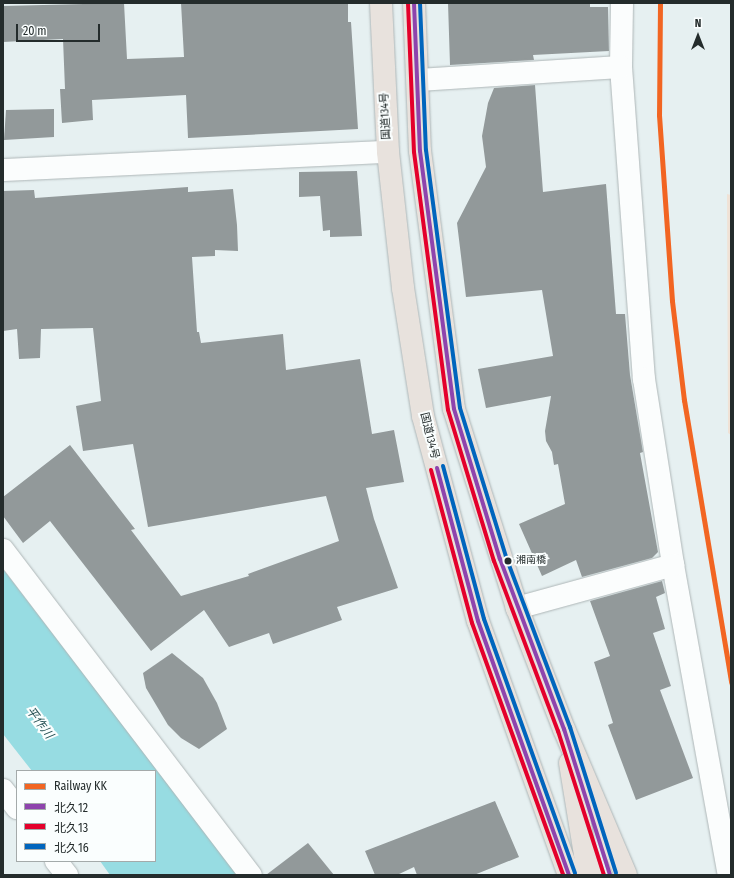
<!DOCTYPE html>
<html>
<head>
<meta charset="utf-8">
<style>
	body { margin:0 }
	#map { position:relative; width:734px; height:878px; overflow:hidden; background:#e6f0f1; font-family:"Fira Sans Condensed","Noto Sans JP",sans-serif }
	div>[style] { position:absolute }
	.green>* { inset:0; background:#f0e2d6 }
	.water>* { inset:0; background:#97dce2 }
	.building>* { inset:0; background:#92999a }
	.roads { filter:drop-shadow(0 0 1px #aeb6b7) drop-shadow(0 0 1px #aeb6b7) }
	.minor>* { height:22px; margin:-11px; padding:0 11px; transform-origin:11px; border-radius:11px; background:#fbfdfd }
	.highway>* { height:22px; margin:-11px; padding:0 11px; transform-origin:11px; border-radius:11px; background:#e8e2dd }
	.bus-1>* { height:4px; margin:-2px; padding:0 2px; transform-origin:2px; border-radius:2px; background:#8e44ad }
	.bus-2>* { height:4px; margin:-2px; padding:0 2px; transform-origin:2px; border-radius:2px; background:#e4002b }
	.bus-3>* { height:4px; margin:-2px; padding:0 2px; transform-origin:2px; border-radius:2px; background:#0065bd }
	.rail-1>* { height:5px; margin:-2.5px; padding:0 2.5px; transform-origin:2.5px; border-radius:2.5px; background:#f26522 }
	.dots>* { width:11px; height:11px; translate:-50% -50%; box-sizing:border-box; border:2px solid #fafefe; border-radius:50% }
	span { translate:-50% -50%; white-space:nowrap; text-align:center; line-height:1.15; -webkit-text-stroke:4px #fafefe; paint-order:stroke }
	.bus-label { font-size:10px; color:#242c2c }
	.left { translate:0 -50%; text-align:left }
	.street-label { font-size:11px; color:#242c2c }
	.water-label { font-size:12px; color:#265155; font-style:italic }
	.frame { position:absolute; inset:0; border:4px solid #242c2c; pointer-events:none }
	.legend { position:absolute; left:16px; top:770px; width:140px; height:92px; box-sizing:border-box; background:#fafefe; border:1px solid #a4aaaa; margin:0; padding:5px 7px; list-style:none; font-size:12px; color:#242c2c }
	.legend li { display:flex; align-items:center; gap:8px; height:20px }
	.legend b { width:20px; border:1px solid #a4aaaa }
	.north { position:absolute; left:678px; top:16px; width:40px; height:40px; -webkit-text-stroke:3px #fafefe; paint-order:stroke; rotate:0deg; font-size:11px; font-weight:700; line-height:16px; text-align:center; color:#242c2c }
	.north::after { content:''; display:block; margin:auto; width:14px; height:18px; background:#242c2c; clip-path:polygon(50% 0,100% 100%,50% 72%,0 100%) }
	.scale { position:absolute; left:16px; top:24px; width:84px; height:18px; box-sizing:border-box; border:2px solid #242c2c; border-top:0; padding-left:5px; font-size:12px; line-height:14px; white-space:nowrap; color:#242c2c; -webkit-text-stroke:3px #fafefe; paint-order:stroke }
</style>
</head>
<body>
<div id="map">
	<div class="green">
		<div style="clip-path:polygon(727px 194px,731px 195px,731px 435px,728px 433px)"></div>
	</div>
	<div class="water">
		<div style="clip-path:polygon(3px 569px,238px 875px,110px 875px,100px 861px,155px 861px,155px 771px,32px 771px,3px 734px)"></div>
	</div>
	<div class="building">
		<div style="clip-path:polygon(124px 3px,127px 59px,184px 57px,181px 3px,348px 3px,348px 22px,351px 22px,358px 129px,188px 138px,186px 95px,92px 100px,93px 120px,62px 123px,60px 89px,65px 89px,63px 39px,3px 42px,3px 6px)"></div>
		<div style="clip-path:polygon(448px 3px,590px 3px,590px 7px,608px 7px,609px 51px,533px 55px,534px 60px,450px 65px)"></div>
		<div style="clip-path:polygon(535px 85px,543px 192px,606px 184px,616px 314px,625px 314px,630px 375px,643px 452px,640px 453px,658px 552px,652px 558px,582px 577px,576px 560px,542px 576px,519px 524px,565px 504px,558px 464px,554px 465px,552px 452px,546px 441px,545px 431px,551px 396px,486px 408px,478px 369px,553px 356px,542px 290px,466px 297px,457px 223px,486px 167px,482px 136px,488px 103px,494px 88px)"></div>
		<div style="clip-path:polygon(54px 109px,54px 137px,4px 140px,6px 110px)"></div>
		<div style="clip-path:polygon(357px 171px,362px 236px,330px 237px,330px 230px,323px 231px,320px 196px,299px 197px,299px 172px)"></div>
		<div style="clip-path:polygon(188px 187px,188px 192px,233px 189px,237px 225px,238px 251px,215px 250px,215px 256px,192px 257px,197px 332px,199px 332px,201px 343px,283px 334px,286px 370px,360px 359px,372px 434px,394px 430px,404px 482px,366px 488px,374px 519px,398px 588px,337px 607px,342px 620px,273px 644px,269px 633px,229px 647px,204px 610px,151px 651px,50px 521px,23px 543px,3px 516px,3px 497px,70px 445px,135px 529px,131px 530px,181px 596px,249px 576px,248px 574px,339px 541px,326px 496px,148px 527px,133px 444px,83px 451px,76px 406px,101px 401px,93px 328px,41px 329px,40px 358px,19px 359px,17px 329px,3px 331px,3px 191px,34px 190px,35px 198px)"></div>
		<div style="clip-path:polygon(662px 581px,665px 593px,656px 597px,665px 629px,653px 633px,671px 686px,660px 690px,693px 778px,636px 800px,608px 725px,613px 723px,594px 662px,610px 656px,590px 601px)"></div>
		<div style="clip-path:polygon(172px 653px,203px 678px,217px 703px,227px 729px,199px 749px,181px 738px,168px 725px,146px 688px,143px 673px)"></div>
		<div style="clip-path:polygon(495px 801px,519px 857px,474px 875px,417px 875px,414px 867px,397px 875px,375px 875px,365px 851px)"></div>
		<div style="clip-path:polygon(308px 843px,334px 875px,266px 875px)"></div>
	</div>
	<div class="roads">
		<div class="minor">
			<div style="left:622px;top:3px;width:64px;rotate:90.9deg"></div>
			<div style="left:621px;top:67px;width:313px;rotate:85.8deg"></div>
			<div style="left:644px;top:379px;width:188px;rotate:81.1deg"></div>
			<div style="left:673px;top:565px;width:315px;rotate:79.8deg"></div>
			<div style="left:418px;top:80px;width:203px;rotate:-3.7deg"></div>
			<div style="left:3px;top:170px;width:385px;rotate:-2.7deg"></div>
			<div style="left:3px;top:550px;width:409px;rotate:52.7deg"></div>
			<div style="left:517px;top:608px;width:162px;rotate:-15.4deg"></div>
			<div style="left:3px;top:790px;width:23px;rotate:52deg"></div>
			<div style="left:56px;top:861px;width:18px;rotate:52deg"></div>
		</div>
		<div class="highway">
			<div style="left:381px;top:3px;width:149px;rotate:87.3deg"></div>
			<div style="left:388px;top:152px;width:137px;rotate:83.7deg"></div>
			<div style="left:403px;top:288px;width:130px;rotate:81.1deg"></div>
			<div style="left:423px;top:416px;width:212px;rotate:75deg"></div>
			<div style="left:478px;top:621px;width:270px;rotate:70.3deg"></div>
			<div style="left:414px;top:3px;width:148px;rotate:87.7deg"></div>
			<div style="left:420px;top:151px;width:260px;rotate:82.5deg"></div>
			<div style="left:454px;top:409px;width:209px;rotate:72.4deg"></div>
			<div style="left:517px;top:608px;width:130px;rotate:68.8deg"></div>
			<div style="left:564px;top:729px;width:159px;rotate:67deg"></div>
			<div style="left:570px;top:763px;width:99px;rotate:80.7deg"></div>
			<div style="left:586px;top:861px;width:15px;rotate:70deg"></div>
		</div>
	</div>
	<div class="bus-1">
		<div style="left:414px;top:3px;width:148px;rotate:87.7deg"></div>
		<div style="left:420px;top:151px;width:260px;rotate:82.5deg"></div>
		<div style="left:454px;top:409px;width:157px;rotate:73deg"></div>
		<div style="left:500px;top:559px;width:182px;rotate:69.4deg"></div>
		<div style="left:564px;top:729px;width:153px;rotate:72.5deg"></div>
		<div style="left:437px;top:468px;width:158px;rotate:75deg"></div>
		<div style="left:478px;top:621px;width:270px;rotate:70.3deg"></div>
	</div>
	<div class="bus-2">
		<div style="left:408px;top:3px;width:149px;rotate:87.7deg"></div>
		<div style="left:414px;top:152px;width:260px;rotate:82.5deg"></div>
		<div style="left:448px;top:410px;width:158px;rotate:73.1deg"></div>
		<div style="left:494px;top:561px;width:182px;rotate:69.4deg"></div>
		<div style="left:558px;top:731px;width:151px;rotate:72.3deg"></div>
		<div style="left:431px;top:470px;width:158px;rotate:75deg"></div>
		<div style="left:472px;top:623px;width:268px;rotate:70.1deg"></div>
	</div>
	<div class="bus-3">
		<div style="left:420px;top:3px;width:147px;rotate:87.7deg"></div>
		<div style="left:426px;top:150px;width:260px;rotate:82.5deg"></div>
		<div style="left:460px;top:408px;width:156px;rotate:72.8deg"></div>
		<div style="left:506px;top:557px;width:182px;rotate:69.4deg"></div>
		<div style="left:570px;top:727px;width:153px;rotate:72.5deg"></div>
		<div style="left:443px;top:466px;width:158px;rotate:75deg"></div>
		<div style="left:484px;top:619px;width:270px;rotate:70.3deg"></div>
	</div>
	<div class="rail-1">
		<div style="left:660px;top:3px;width:112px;rotate:90.5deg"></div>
		<div style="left:659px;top:115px;width:186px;rotate:86deg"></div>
		<div style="left:672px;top:301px;width:100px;rotate:83.1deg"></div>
		<div style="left:684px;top:400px;width:286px;rotate:80.5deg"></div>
	</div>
	<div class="dots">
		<div style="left:508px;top:561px;background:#242c2c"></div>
	</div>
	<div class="bus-label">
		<span class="left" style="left:516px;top:561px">湘南橋</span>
	</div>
	<div class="street-label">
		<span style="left:386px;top:116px;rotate:-93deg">国道134号</span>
		<span style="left:429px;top:436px;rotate:76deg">国道134号</span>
	</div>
	<div class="water-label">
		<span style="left:39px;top:723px;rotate:53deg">平作川</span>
	</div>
	<div class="frame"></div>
	<ul class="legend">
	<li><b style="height:5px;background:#f26522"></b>Railway KK</li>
	<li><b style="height:5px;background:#8e44ad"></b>北久12</li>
	<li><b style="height:5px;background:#e4002b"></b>北久13</li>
	<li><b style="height:5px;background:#0065bd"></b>北久16</li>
	</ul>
	<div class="north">N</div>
	<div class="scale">20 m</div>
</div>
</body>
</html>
